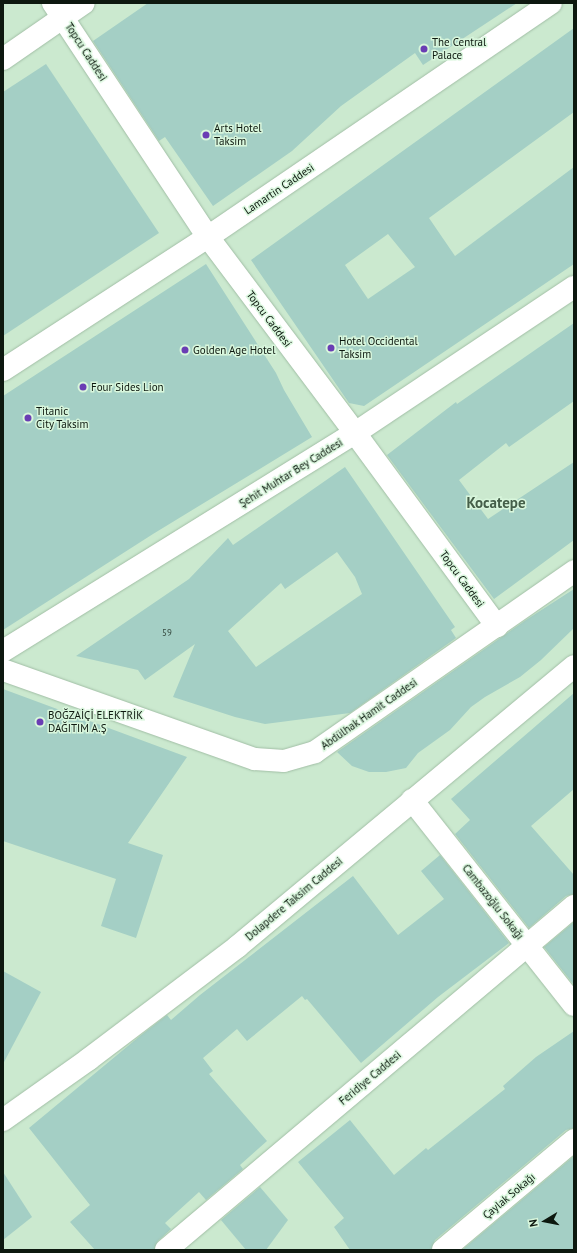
<!DOCTYPE html>
<html>
<head>
<meta charset="utf-8">
<style>
	body { margin:0 }
	#map { position:relative; width:577px; height:1253px; overflow:hidden; background:#cbe9cf; font-family:"PT Sans",sans-serif }
	div>[style] { position:absolute }
	.building>* { inset:0; background:#a4cfc5 }
	.roads { filter:drop-shadow(0 0 1px #a1bea5) drop-shadow(0 0 1px #a1bea5) }
	.minor>* { height:22px; margin:-11px; padding:0 11px; transform-origin:11px; border-radius:11px; background:#fff }
	.major>* { height:22px; margin:-11px; padding:0 11px; transform-origin:11px; border-radius:11px; background:#fff }
	.dots>* { width:11px; height:11px; translate:-50% -50%; box-sizing:border-box; border:2px solid #d8f6dc; border-radius:50% }
	span { translate:-50% -50%; white-space:nowrap; text-align:center; line-height:1.15; -webkit-text-stroke:3px #d8f6dc; paint-order:stroke }
	.number-label { font-size:9px; color:#33463c }
	.number-label span { -webkit-text-stroke-width:0 }
	.poi-label { font-size:11px; color:#0d180f }
	.left { translate:0 -50%; text-align:left }
	.street-label { font-size:11px; color:#0d180f }
	.district-label { font-size:15px; color:#455f49; font-weight:700 }
	.frame { position:absolute; inset:0; border:4px solid #0d180f; pointer-events:none }
	.north { position:absolute; left:525px; top:1201px; width:40px; height:40px; -webkit-text-stroke:3px #d8f6dc; paint-order:stroke; rotate:260deg; font-size:11px; font-weight:700; line-height:16px; text-align:center; color:#0d180f }
	.north::after { content:''; display:block; margin:auto; width:14px; height:18px; background:#0d180f; clip-path:polygon(50% 0,100% 100%,50% 72%,0 100%) }
</style>
</head>
<body>
<div id="map">
	<div class="building">
		<div style="clip-path:polygon(148px 3px,517px 3px,423px 65px,415px 53px,341px 106px,292px 151px,213px 206px,165px 137px,159px 141px,93px 41px)"></div>
		<div style="clip-path:polygon(evenodd,574px 28px,574px 112px,429px 218px,455px 256px,574px 167px,574px 264px,364px 406px,349px 403px,251px 260px,574px 28px,388px 234px,415px 267px,368px 299px,345px 265px,388px 234px)"></div>
		<div style="clip-path:polygon(46px 64px,159px 233px,3px 336px,3px 92px)"></div>
		<div style="clip-path:polygon(206px 264px,276px 373px,284px 390px,312px 437px,153px 534px,3px 630px,3px 396px)"></div>
		<div style="clip-path:polygon(574px 323px,574px 401px,509px 447px,506px 443px,459px 480px,488px 519px,574px 462px,574px 540px,494px 599px,387px 455px,456px 402px,457px 404px)"></div>
		<div style="clip-path:polygon(evenodd,345px 467px,455px 627px,451px 630px,456px 638px,350px 713px,265px 724px,235px 717px,173px 697px,195px 644px,145px 680px,138px 670px,76px 656px,189px 579px,228px 538px,233px 545px,345px 467px,337px 552px,355px 577px,362px 594px,256px 667px,228px 631px,281px 583px,285px 589px,337px 552px)"></div>
		<div style="clip-path:polygon(574px 589px,574px 628px,541px 660px,520px 677px,485px 697px,471px 707px,450px 730px,418px 753px,406px 768px,386px 772px,369px 772px,352px 766px,337px 752px,526px 620px)"></div>
		<div style="clip-path:polygon(3px 689px,187px 757px,128px 843px,163px 855px,136px 938px,101px 926px,116px 879px,3px 841px)"></div>
		<div style="clip-path:polygon(574px 693px,574px 789px,531px 826px,574px 875px,574px 894px,566px 896px,529px 928px,455px 834px,470px 820px,451px 799px)"></div>
		<div style="clip-path:polygon(440px 855px,509px 943px,438px 997px,361px 1063px,307px 999px,305px 1000px,302px 996px,247px 1041px,237px 1029px,203px 1058px,213px 1071px,209px 1074px,267px 1141px,240px 1165px,243px 1169px,206px 1200px,199px 1192px,165px 1223px,171px 1229px,158px 1241px,154px 1250px,95px 1250px,70px 1222px,90px 1205px,29px 1128px,140px 1036px,167px 1015px,171px 1020px,200px 995px,353px 876px,398px 935px,444px 899px,421px 871px)"></div>
		<div style="clip-path:polygon(574px 922px,574px 985px,544px 947px)"></div>
		<div style="clip-path:polygon(3px 971px,41px 992px,3px 1064px)"></div>
		<div style="clip-path:polygon(574px 1031px,574px 1128px,566px 1130px,435px 1240px,431px 1250px,350px 1250px,334px 1227px,344px 1218px,298px 1162px,350px 1120px,394px 1175px,426px 1148px,428px 1150px,505px 1089px,503px 1086px,536px 1057px)"></div>
		<div style="clip-path:polygon(574px 1156px,574px 1250px,462px 1250px)"></div>
		<div style="clip-path:polygon(3px 1172px,32px 1217px,3px 1240px)"></div>
		<div style="clip-path:polygon(260px 1187px,288px 1220px,266px 1250px,246px 1250px,221px 1220px)"></div>
	</div>
	<div class="roads">
		<div class="minor">
			<div style="left:53px;top:3px;width:281px;rotate:56.5deg"></div>
			<div style="left:208px;top:237px;width:245px;rotate:53.1deg"></div>
			<div style="left:355px;top:433px;width:240px;rotate:53.7deg"></div>
			<div style="left:3px;top:59px;width:98px;rotate:-34.7deg"></div>
			<div style="left:3px;top:370px;width:244px;rotate:-33deg"></div>
			<div style="left:208px;top:237px;width:415px;rotate:-34.3deg"></div>
			<div style="left:3px;top:651px;width:414px;rotate:-31.8deg"></div>
			<div style="left:355px;top:433px;width:263px;rotate:-33.7deg"></div>
			<div style="left:412px;top:800px;width:261px;rotate:51.7deg"></div>
			<div style="left:3px;top:1120px;width:105px;rotate:-35.3deg"></div>
			<div style="left:89px;top:1059px;width:186px;rotate:-37.1deg"></div>
			<div style="left:237px;top:947px;width:439px;rotate:-39.8deg"></div>
			<div style="left:166px;top:1250px;width:534px;rotate:-40.14deg"></div>
			<div style="left:443px;top:1250px;width:171px;rotate:-40deg"></div>
		</div>
		<div class="major">
			<div style="left:3px;top:670px;width:267px;rotate:19.5deg"></div>
			<div style="left:255px;top:759px;width:29px;rotate:4deg"></div>
			<div style="left:284px;top:761px;width:32px;rotate:-16deg"></div>
			<div style="left:315px;top:752px;width:316px;rotate:-34.9deg"></div>
		</div>
	</div>
	<div class="dots">
		<div style="left:424px;top:49px;background:#6a3db4"></div>
		<div style="left:206px;top:135px;background:#6a3db4"></div>
		<div style="left:331px;top:348px;background:#6a3db4"></div>
		<div style="left:185px;top:350px;background:#6a3db4"></div>
		<div style="left:83px;top:387px;background:#6a3db4"></div>
		<div style="left:28px;top:418px;background:#6a3db4"></div>
		<div style="left:40px;top:722px;background:#6a3db4"></div>
	</div>
	<div class="number-label">
		<span style="left:167px;top:633px">59</span>
	</div>
	<div class="poi-label">
		<span class="left" style="left:432px;top:49px">The Central<br>Palace</span>
		<span class="left" style="left:214px;top:135px">Arts Hotel<br>Taksim</span>
		<span class="left" style="left:339px;top:348px">Hotel Occidental<br>Taksim</span>
		<span class="left" style="left:193px;top:350px">Golden Age Hotel</span>
		<span class="left" style="left:91px;top:387px">Four Sides Lion</span>
		<span class="left" style="left:36px;top:418px">Titanic<br>City Taksim</span>
		<span class="left" style="left:48px;top:722px">BOĞZAİÇİ ELEKTRİK<br>DAĞITIM A.Ş</span>
	</div>
	<div class="street-label">
		<span style="left:86px;top:52px;rotate:57deg">Topcu Caddesi</span>
		<span style="left:279px;top:189px;rotate:-34deg">Lamartin Caddesi</span>
		<span style="left:269px;top:319px;rotate:53deg">Topcu Caddesi</span>
		<span style="left:291px;top:473px;rotate:-32deg">Şehit Muhtar Bey Caddesi</span>
		<span style="left:462px;top:579px;rotate:54deg">Topcu Caddesi</span>
		<span style="left:369px;top:714px;rotate:-35deg">Abdülhak Hamit Caddesi</span>
		<span style="left:294px;top:899px;rotate:-40deg">Dolapdere Taksim Caddesi</span>
		<span style="left:493px;top:902px;rotate:52deg">Cambazoğlu Sokağı</span>
		<span style="left:370px;top:1078px;rotate:-40deg">Feridiye Caddesi</span>
		<span style="left:509px;top:1196px;rotate:-40deg">Çaylak Sokağı</span>
	</div>
	<div class="district-label">
		<span style="left:496px;top:503px">Kocatepe</span>
	</div>
	<div class="frame"></div>
	<div class="north">N</div>
</div>
</body>
</html>
